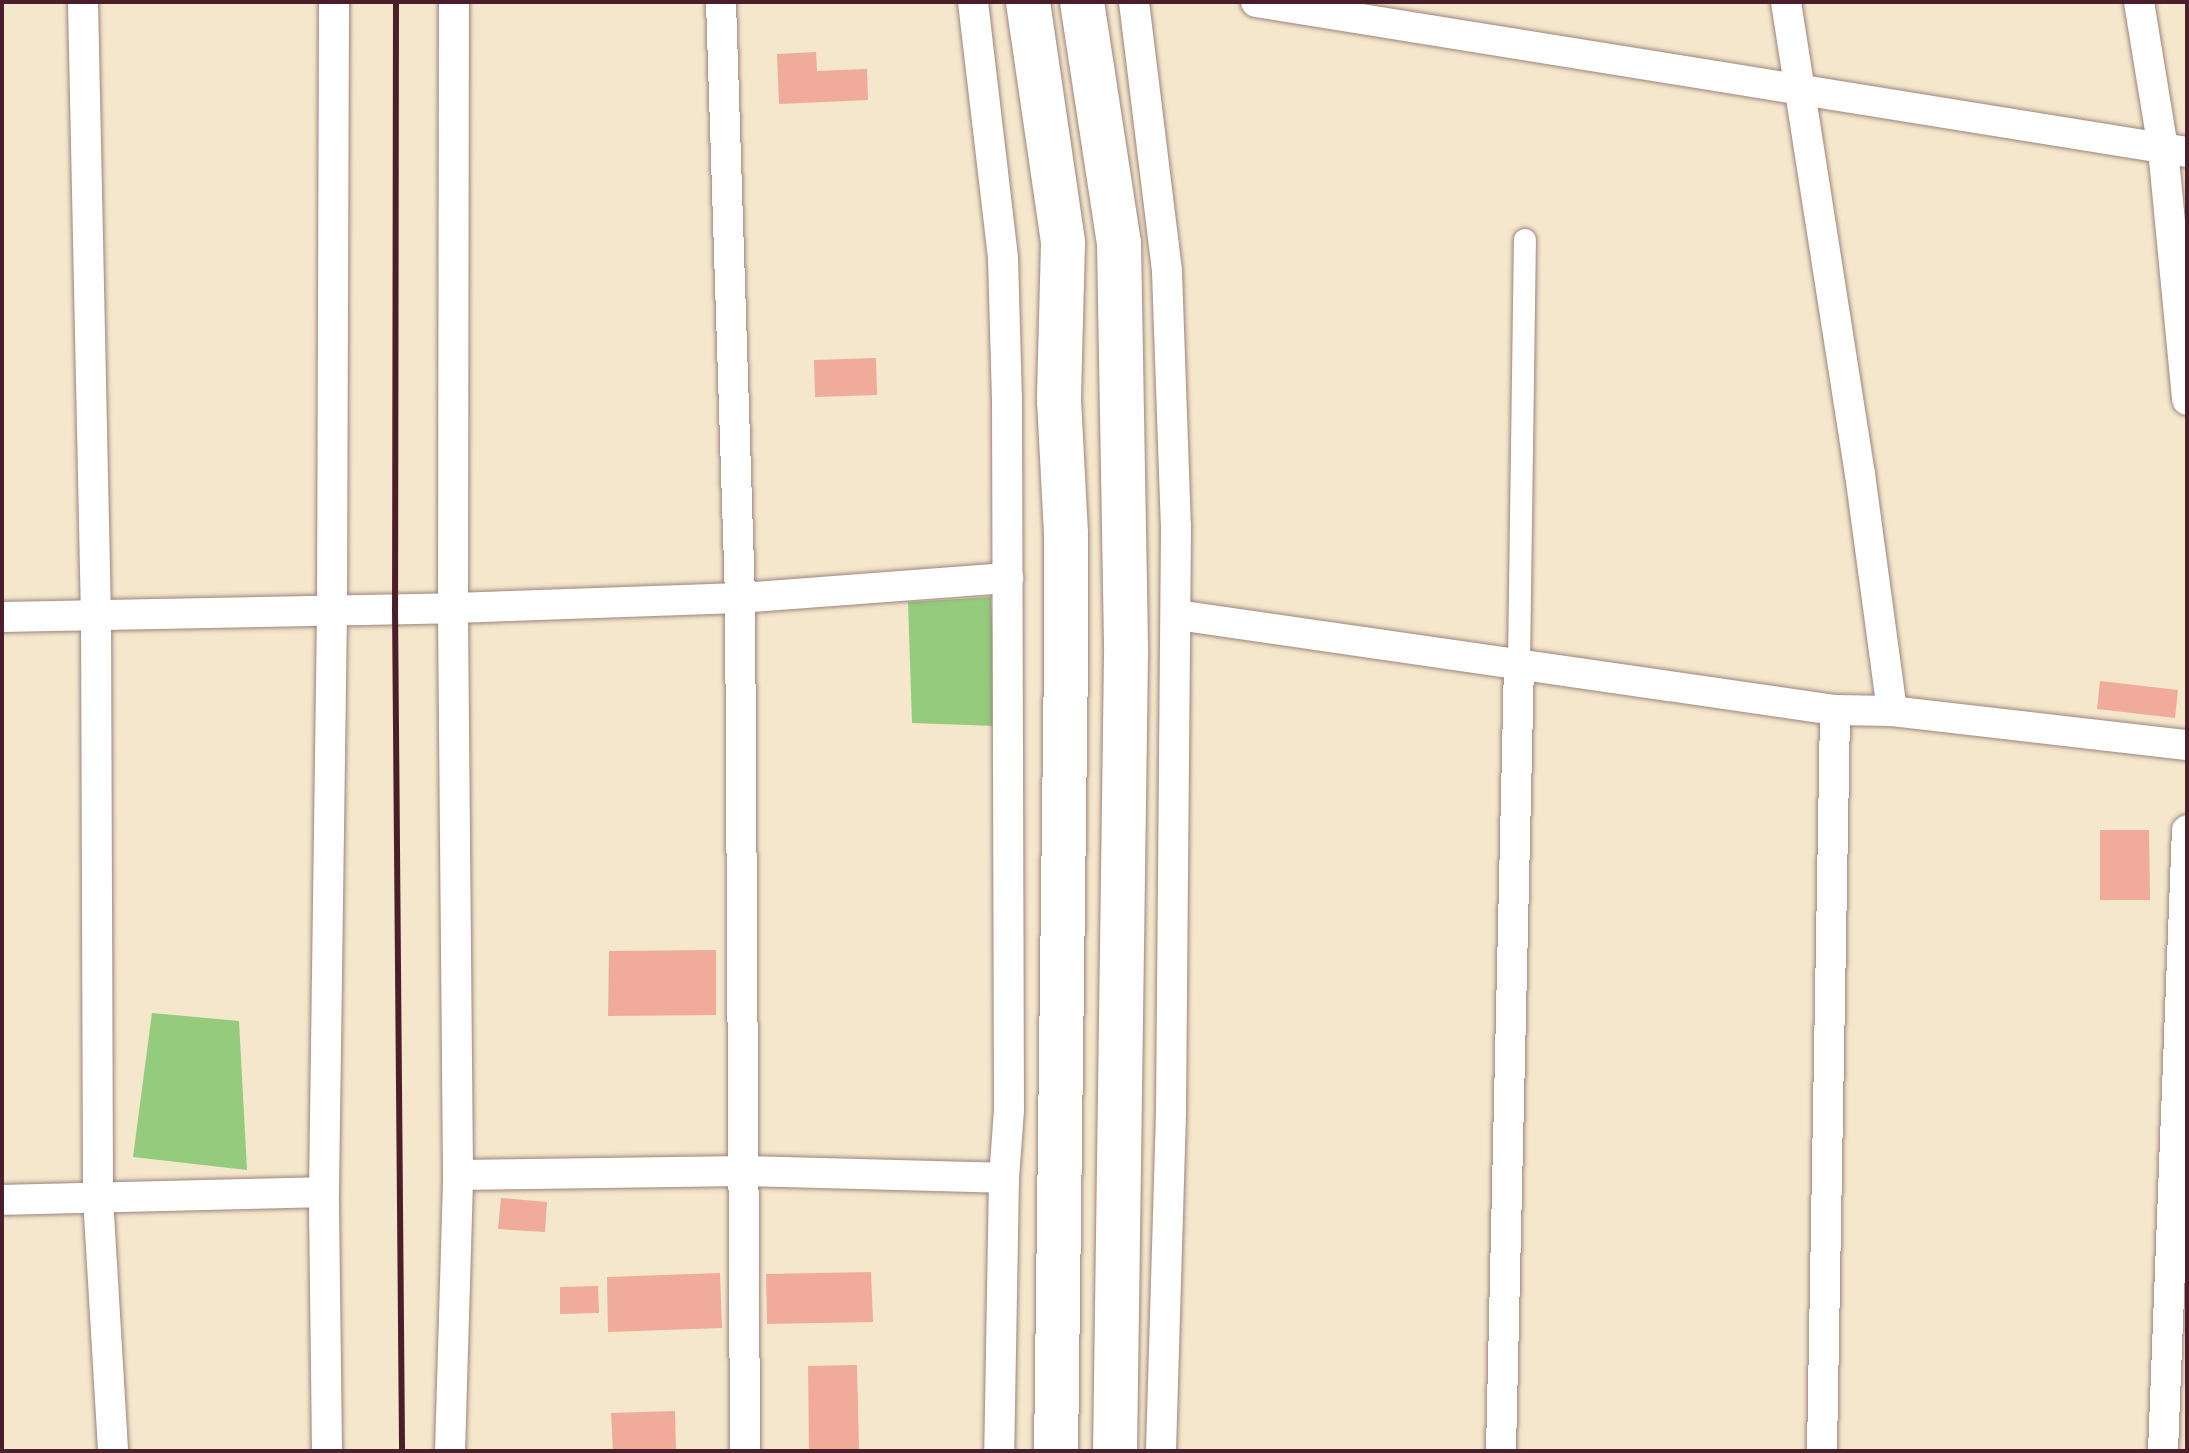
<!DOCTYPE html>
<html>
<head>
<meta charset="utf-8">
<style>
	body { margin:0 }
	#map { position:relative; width:2189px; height:1453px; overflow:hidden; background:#f4e7cc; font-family:Kalam,sans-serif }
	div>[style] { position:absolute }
	.green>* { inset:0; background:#94cb7d }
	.building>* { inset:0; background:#f0ab9b }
	.roads { filter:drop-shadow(0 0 2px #9f837c) drop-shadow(0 0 2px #9f837c) }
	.pedestrian>* { height:22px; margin:-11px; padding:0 11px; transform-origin:11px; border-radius:11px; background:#fff }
	.minor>* { height:30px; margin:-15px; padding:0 15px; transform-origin:15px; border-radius:15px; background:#fff }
	.trunk>* { height:44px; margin:-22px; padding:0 22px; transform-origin:22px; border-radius:22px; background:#fff }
	.rail>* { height:6px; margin:-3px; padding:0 3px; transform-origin:3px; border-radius:3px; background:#4a1f2b }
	span { translate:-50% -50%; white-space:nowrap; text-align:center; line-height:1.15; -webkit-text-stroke:8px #fcf5e5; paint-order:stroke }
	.frame { position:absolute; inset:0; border:4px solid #4a1f2b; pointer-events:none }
</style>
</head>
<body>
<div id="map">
	<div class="green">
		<div style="clip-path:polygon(991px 597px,996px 726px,912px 723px,908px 602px)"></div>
		<div style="clip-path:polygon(152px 1013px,239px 1021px,247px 1170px,133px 1157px)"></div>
	</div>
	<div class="building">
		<div style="clip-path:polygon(816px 52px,817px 71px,867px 69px,868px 100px,779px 104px,777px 54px)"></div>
		<div style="clip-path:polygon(876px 358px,877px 395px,815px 397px,814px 360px)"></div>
		<div style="clip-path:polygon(2100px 681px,2178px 690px,2175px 718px,2097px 709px)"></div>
		<div style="clip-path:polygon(2100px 830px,2149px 830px,2150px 900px,2100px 900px)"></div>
		<div style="clip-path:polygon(716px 950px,716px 1015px,608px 1016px,609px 951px)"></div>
		<div style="clip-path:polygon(501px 1198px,547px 1202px,545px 1232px,498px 1229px)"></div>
		<div style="clip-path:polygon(871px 1272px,873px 1322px,767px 1324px,766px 1274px)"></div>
		<div style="clip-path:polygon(720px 1273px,722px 1328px,608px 1332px,607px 1277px)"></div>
		<div style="clip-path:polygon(598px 1286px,599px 1313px,560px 1314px,560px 1287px)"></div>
		<div style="clip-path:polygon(857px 1365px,859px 1451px,809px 1451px,808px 1366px)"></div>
		<div style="clip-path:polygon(675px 1411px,676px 1451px,613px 1451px,611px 1413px)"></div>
	</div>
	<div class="roads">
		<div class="pedestrian">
			<div style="left:1519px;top:663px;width:423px;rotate:-89.2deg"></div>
		</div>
		<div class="minor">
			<div style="left:83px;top:2px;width:613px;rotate:88.79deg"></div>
			<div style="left:96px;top:615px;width:582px;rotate:89.8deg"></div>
			<div style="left:98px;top:1197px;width:254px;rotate:86.6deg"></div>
			<div style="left:721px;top:2px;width:596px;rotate:88.17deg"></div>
			<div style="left:740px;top:598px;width:853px;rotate:89.66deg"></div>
			<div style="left:973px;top:2px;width:258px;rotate:83.3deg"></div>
			<div style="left:1003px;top:258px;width:141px;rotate:88.4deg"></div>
			<div style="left:1007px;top:399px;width:711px;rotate:89.84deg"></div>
			<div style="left:1009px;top:1110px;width:68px;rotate:94.2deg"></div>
			<div style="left:1004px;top:1178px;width:273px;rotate:91deg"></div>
			<div style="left:1134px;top:2px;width:272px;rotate:83deg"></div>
			<div style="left:1167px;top:272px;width:254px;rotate:88deg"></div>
			<div style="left:1176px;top:526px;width:587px;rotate:90.49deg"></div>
			<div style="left:1171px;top:1113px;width:338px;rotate:91.7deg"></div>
			<div style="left:1256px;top:2px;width:943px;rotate:9.15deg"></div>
			<div style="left:1786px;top:2px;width:478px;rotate:81.1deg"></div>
			<div style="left:1860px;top:474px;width:239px;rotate:82.3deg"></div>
			<div style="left:2139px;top:2px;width:149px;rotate:80.7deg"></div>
			<div style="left:2163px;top:149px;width:252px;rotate:84.5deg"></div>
			<div style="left:1177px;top:615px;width:665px;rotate:8.22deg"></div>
			<div style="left:1835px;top:710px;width:57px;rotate:1deg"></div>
			<div style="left:1892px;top:711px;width:297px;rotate:6.6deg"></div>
			<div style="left:2px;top:617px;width:451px;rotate:-1.1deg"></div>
			<div style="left:453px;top:608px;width:287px;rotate:-2deg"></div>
			<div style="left:740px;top:598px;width:269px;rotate:-4.3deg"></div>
			<div style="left:458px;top:1175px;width:287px;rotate:-0.8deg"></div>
			<div style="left:745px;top:1171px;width:259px;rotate:1.5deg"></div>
			<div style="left:2px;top:1200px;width:322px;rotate:-1.4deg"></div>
			<div style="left:327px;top:1451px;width:259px;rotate:-90.7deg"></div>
			<div style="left:324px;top:1192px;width:582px;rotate:-89.21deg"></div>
			<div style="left:332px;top:610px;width:608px;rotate:-89.81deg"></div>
			<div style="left:450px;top:1451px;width:276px;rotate:-88.3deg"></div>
			<div style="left:458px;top:1175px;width:567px;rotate:-90.51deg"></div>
			<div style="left:453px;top:608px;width:606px;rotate:-89.91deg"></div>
			<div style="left:1501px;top:1451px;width:788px;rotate:-88.69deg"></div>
			<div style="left:1822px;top:1451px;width:741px;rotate:-88.99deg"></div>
			<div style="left:2163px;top:1451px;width:621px;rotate:-87.79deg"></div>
		</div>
		<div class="trunk">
			<div style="left:1028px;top:2px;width:244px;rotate:81.7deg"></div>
			<div style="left:1063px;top:243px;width:157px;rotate:91.5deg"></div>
			<div style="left:1059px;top:400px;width:134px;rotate:87deg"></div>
			<div style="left:1066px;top:534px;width:125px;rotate:90deg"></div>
			<div style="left:1066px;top:659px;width:792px;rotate:90.72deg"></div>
			<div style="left:1082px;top:2px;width:244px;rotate:81.3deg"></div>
			<div style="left:1119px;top:243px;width:413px;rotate:89deg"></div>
			<div style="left:1126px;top:656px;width:795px;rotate:90.79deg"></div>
		</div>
	</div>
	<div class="rail">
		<div style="left:396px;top:2px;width:607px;rotate:90.09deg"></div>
		<div style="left:395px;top:609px;width:842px;rotate:89.52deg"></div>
	</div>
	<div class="frame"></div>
</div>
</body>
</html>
